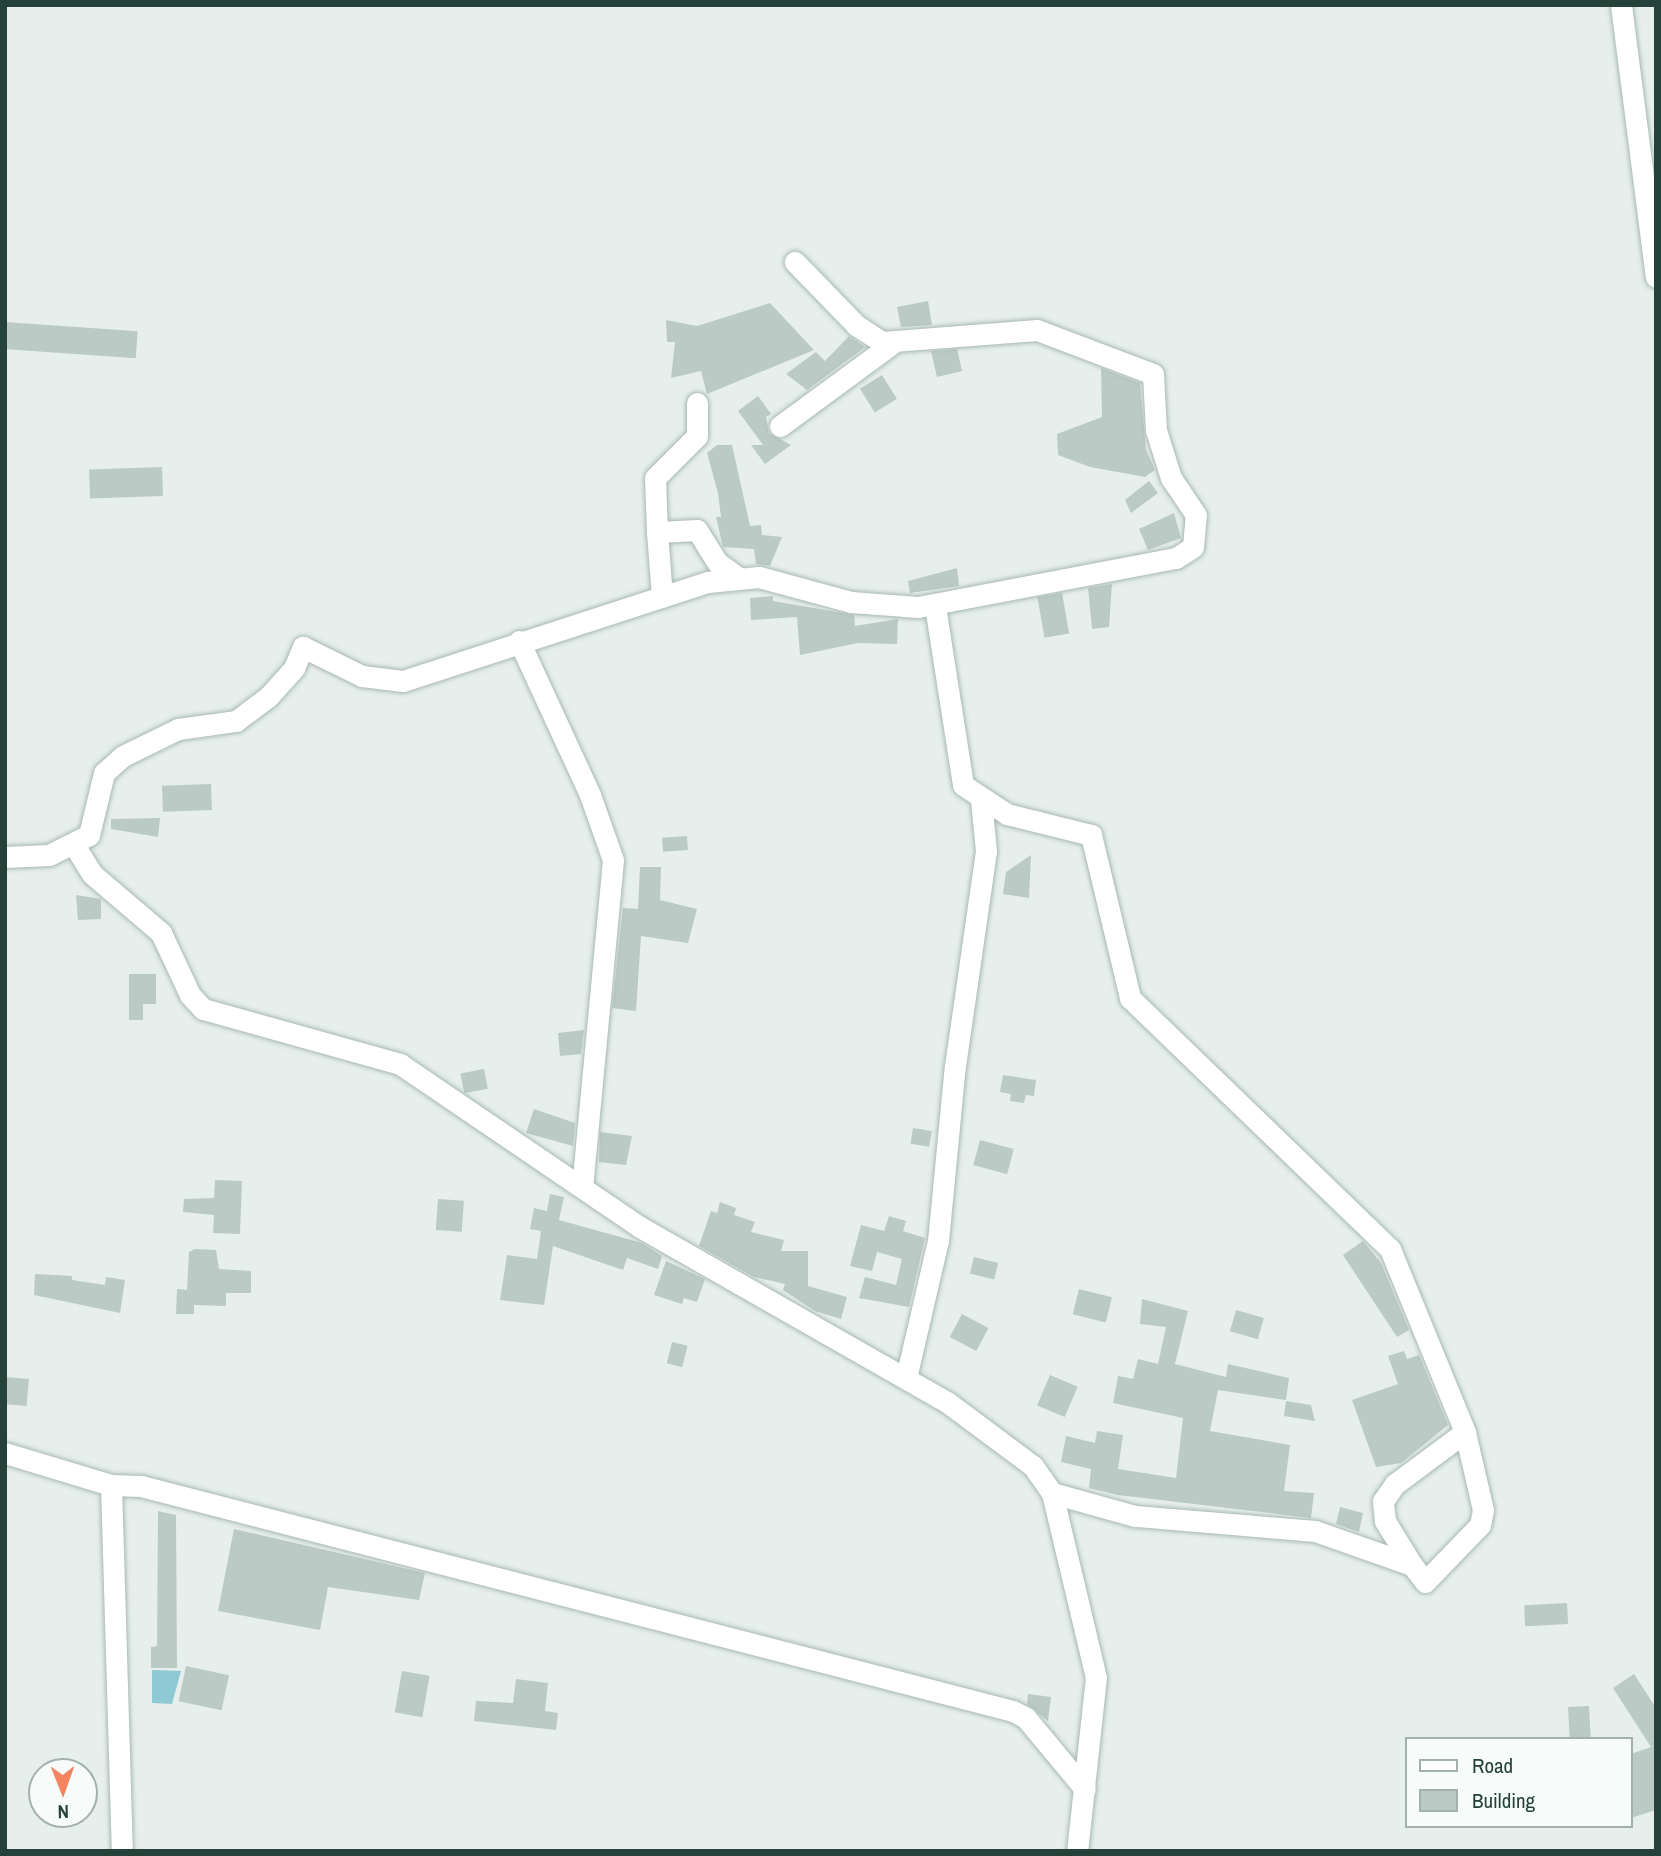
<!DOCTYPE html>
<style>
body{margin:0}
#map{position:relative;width:1661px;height:1856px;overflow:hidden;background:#e6efeb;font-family:"Archivo Narrow",sans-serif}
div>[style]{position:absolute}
.water>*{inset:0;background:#8ec9d4}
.building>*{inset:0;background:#bbcac4;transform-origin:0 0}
.roads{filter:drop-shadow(0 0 2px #a8b8b2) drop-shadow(0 0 2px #a8b8b2)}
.minor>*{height:21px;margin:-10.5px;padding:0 10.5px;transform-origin:10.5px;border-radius:10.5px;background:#fff}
span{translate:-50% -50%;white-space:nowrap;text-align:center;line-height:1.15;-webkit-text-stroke:5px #f7fbf9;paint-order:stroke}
.frame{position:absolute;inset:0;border:7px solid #24423a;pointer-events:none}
.legend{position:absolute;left:1405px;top:1737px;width:228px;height:91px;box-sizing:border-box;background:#f7fbf9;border:2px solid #a3b1ad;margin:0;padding:9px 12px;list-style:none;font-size:21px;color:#24423a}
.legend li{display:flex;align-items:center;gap:14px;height:35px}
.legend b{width:35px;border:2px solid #a3b1ad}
.north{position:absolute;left:28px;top:1758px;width:70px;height:70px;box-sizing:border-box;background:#f7fbf9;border:2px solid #a3b1ad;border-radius:50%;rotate:179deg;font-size:19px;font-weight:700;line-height:28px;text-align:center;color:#24423a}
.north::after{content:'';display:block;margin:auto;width:24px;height:32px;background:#f4845f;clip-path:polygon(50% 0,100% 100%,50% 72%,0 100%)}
</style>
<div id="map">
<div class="water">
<div style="clip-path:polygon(152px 1670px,181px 1671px,172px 1704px,152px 1703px)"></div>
</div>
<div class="building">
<div style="clip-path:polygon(928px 301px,932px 325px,901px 327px,897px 307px)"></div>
<div style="clip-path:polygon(770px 303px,814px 350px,707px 394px,701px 371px,671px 378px,675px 342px,667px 342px,666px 320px,697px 326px)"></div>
<div style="left:5px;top:322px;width:133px;height:27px;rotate:4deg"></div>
<div style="clip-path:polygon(849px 336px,865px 347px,807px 390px,786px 374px,816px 352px,825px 361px)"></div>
<div style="clip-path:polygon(957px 349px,962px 371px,937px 377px,931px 351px)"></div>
<div style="clip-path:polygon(1101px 368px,1140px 383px,1146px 450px,1155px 470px,1145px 477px,1090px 467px,1058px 455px,1057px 434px,1102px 417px)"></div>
<div style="left:882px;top:375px;width:28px;height:26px;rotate:58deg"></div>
<div style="clip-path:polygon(758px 396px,771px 414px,766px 417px,769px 433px,791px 445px,765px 464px,751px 445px,763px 445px,738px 411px)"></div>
<div style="clip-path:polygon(717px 445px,732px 445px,750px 526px,761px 525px,762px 535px,782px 537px,770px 566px,756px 564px,754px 549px,723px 547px,716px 517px,721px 517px,718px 493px,707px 453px)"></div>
<div style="left:162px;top:467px;width:29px;height:73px;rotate:88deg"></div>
<div style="clip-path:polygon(1149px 481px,1158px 493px,1131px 513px,1125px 500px)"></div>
<div style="clip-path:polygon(1174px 513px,1181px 538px,1148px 550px,1139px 529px)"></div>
<div style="clip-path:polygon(957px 568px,959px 586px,910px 593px,908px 581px)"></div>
<div style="clip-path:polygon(1112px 584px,1109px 627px,1092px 629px,1088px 588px)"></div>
<div style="left:1062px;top:593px;width:41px;height:25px;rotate:80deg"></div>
<div style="clip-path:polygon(773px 596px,773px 601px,854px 615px,855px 626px,898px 619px,897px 644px,858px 643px,800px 655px,797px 617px,751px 620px,750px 598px)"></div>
<div style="left:211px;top:784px;width:26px;height:49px;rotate:88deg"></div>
<div style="clip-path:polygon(160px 818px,158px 837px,111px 829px,111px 819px)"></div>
<div style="left:687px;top:836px;width:14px;height:25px;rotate:86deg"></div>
<div style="clip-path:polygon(1031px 855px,1029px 898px,1003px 894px,1006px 872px)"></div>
<div style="clip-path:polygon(640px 867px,661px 867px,660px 900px,697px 909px,688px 943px,641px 936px,636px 1011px,612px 1008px,623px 908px,638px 909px)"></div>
<div style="clip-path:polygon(76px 895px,101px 899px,101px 919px,78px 920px)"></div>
<div style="clip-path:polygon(129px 974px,156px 974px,156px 1004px,143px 1004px,143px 1020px,129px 1020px)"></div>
<div style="clip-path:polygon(584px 1030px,581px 1054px,560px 1056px,558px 1033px)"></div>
<div style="left:484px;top:1069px;width:20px;height:24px;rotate:79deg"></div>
<div style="clip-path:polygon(1003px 1075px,1036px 1080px,1034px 1096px,1026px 1095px,1024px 1103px,1010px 1101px,1011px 1094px,1000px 1092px)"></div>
<div style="clip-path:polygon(534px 1109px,575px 1123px,573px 1146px,526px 1133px)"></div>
<div style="left:913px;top:1128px;width:19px;height:16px;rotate:9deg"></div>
<div style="clip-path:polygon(600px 1132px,632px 1136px,626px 1165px,599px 1162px)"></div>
<div style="left:980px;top:1140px;width:35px;height:26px;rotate:15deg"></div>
<div style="clip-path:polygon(215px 1180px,242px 1181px,240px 1234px,213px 1233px,214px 1215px,183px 1212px,184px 1199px,214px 1198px)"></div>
<div style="clip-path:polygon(550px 1194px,564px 1197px,559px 1220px,642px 1243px,662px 1256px,658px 1269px,627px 1258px,623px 1270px,553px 1246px,544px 1305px,500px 1300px,507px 1255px,537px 1259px,541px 1231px,530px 1229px,534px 1208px,547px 1211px)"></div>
<div style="left:438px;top:1199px;width:26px;height:31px;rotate:4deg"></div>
<div style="clip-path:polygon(720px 1202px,736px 1208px,734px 1215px,755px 1222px,751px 1232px,784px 1240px,781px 1251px,808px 1251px,808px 1286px,847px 1297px,841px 1319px,815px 1311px,783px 1290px,785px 1284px,754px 1277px,699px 1246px,711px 1211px,717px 1213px)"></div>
<div style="clip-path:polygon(889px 1216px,906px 1221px,903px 1231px,925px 1238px,909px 1307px,859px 1298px,865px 1277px,896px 1285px,902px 1259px,877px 1252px,872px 1271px,850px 1266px,861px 1225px,884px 1231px)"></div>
<div style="clip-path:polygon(1363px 1241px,1381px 1263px,1409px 1330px,1397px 1337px,1343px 1255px)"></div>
<div style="clip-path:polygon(195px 1249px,216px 1250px,219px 1269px,251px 1271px,251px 1293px,226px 1293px,226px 1306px,194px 1305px,194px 1314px,176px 1314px,177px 1289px,187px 1290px,189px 1252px)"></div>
<div style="left:974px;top:1257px;width:25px;height:17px;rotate:14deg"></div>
<div style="clip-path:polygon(666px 1261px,705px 1279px,697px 1302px,684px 1298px,682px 1304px,654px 1295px)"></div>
<div style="clip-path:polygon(35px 1274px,72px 1276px,72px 1280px,105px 1285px,106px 1277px,125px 1280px,120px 1313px,34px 1295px)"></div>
<div style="left:1079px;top:1289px;width:34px;height:26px;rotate:14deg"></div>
<div style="clip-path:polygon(1142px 1299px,1188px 1311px,1175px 1364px,1226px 1377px,1228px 1364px,1289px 1378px,1286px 1400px,1218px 1390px,1210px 1431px,1290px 1445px,1284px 1491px,1314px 1493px,1311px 1518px,1118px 1495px,1089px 1488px,1091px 1469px,1061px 1462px,1066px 1436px,1095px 1443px,1097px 1431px,1123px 1435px,1118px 1469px,1176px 1478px,1183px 1418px,1113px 1403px,1118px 1376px,1133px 1379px,1138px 1359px,1158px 1364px,1166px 1327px,1140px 1324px)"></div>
<div style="left:1236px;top:1310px;width:29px;height:22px;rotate:16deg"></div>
<div style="left:962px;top:1314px;width:30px;height:26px;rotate:28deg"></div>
<div style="left:672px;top:1342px;width:16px;height:22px;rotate:14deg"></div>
<div style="clip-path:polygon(1404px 1351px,1407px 1359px,1419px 1355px,1448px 1425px,1401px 1463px,1376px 1467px,1352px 1400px,1398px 1384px,1388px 1356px)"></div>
<div style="left:1050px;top:1375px;width:30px;height:33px;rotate:23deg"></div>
<div style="left:5px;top:1377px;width:24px;height:27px;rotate:5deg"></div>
<div style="clip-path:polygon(1286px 1401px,1311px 1405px,1315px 1421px,1284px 1416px)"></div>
<div style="clip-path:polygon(1340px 1507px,1363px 1513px,1359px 1532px,1336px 1524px)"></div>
<div style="clip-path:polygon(158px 1511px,176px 1515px,177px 1668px,151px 1668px,151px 1647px,157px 1646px)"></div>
<div style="clip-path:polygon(234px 1529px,425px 1573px,419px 1600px,328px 1587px,320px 1630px,218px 1611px)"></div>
<div style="left:1567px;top:1603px;width:21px;height:43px;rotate:87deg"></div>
<div style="left:186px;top:1666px;width:44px;height:36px;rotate:12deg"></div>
<div style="left:402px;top:1671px;width:28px;height:42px;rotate:10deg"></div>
<div style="clip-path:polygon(1634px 1674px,1656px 1708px,1656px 1810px,1631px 1818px,1631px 1754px,1651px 1747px,1613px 1688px)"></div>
<div style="clip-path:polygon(516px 1679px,548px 1683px,545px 1711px,558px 1713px,556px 1730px,474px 1721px,476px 1701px,513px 1703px)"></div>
<div style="clip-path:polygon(1028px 1694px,1051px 1697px,1048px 1721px,1027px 1704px)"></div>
<div style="left:1589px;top:1706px;width:33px;height:21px;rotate:87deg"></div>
</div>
<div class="roads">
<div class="minor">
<div style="left:1621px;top:5px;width:274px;rotate:82.7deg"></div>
<div style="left:780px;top:426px;width:140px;rotate:-36.3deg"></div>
<div style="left:657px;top:532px;width:54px;rotate:-92.1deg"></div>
<div style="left:655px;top:478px;width:59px;rotate:-45deg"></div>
<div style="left:697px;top:436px;width:33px;rotate:-90deg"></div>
<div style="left:662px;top:597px;width:65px;rotate:-94.4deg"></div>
<div style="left:657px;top:532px;width:40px;rotate:-2.9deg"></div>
<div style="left:697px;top:530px;width:39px;rotate:58deg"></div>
<div style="left:718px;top:563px;width:24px;rotate:36deg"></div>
<div style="left:935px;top:606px;width:181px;rotate:81.1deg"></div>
<div style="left:963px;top:785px;width:53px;rotate:33.4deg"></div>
<div style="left:1007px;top:814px;width:87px;rotate:14deg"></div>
<div style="left:1091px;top:835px;width:168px;rotate:76.5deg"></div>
<div style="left:1130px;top:998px;width:361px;rotate:44deg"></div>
<div style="left:1390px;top:1249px;width:198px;rotate:67.7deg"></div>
<div style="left:1465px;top:1432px;width:80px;rotate:77deg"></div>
<div style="left:1483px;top:1510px;width:15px;rotate:101deg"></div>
<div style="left:1480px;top:1525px;width:79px;rotate:134deg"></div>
<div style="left:1425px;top:1582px;width:21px;rotate:-127deg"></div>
<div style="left:1412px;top:1565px;width:103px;rotate:-160.7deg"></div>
<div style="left:1315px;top:1531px;width:181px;rotate:-175.2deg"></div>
<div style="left:1135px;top:1516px;width:86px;rotate:-164.5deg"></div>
<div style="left:519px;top:641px;width:170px;rotate:65.2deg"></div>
<div style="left:590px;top:795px;width:69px;rotate:70.5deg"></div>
<div style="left:613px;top:860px;width:328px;rotate:95.4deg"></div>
<div style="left:74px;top:845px;width:34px;rotate:58deg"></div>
<div style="left:92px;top:874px;width:91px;rotate:40.5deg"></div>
<div style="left:161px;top:933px;width:68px;rotate:64.9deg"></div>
<div style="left:190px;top:995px;width:19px;rotate:47deg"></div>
<div style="left:203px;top:1009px;width:205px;rotate:15.6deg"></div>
<div style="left:400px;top:1064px;width:290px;rotate:34.2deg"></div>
<div style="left:640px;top:1227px;width:353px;rotate:29.7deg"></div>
<div style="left:947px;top:1402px;width:107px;rotate:36.7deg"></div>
<div style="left:1033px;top:1466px;width:33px;rotate:55deg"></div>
<div style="left:1052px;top:1493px;width:189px;rotate:76.6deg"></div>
<div style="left:1096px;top:1677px;width:175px;rotate:96.2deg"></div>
<div style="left:5px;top:857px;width:44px;rotate:-2.6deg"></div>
<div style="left:49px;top:855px;width:45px;rotate:-26.6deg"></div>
<div style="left:89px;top:835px;width:64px;rotate:-76.4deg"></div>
<div style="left:104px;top:773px;width:25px;rotate:-42deg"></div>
<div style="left:123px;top:756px;width:61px;rotate:-26.1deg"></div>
<div style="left:178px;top:729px;width:59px;rotate:-7.9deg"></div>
<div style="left:236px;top:721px;width:41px;rotate:-37.1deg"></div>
<div style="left:269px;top:696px;width:38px;rotate:-48deg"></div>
<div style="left:294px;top:668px;width:23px;rotate:-67deg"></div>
<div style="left:303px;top:647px;width:66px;rotate:26.2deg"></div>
<div style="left:362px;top:676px;width:41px;rotate:7deg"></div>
<div style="left:403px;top:681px;width:321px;rotate:-18deg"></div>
<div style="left:708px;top:582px;width:51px;rotate:-5.6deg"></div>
<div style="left:759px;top:577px;width:95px;rotate:15.2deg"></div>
<div style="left:851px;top:602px;width:67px;rotate:4.3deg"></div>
<div style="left:918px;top:607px;width:263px;rotate:-10.8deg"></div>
<div style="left:1176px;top:558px;width:20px;rotate:-33deg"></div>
<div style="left:1193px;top:547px;width:32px;rotate:-85deg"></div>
<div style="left:1196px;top:515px;width:45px;rotate:-124deg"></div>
<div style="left:1171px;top:478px;width:50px;rotate:-107.4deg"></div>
<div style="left:1156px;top:430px;width:56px;rotate:-93.1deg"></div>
<div style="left:1153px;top:374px;width:124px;rotate:-159.2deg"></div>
<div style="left:1037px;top:330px;width:155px;rotate:175.6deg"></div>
<div style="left:882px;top:342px;width:31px;rotate:-147deg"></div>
<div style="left:856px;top:325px;width:88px;rotate:-134.1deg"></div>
<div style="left:906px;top:1378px;width:141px;rotate:-76.9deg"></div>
<div style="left:938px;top:1241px;width:176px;rotate:-84.5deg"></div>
<div style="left:955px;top:1066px;width:217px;rotate:-81.8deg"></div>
<div style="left:986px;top:851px;width:51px;rotate:-95.6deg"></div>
<div style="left:5px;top:1453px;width:111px;rotate:16.8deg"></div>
<div style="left:111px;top:1485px;width:30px;rotate:2deg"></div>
<div style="left:141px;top:1486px;width:901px;rotate:14.47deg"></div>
<div style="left:1013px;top:1711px;width:15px;rotate:28deg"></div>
<div style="left:1026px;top:1718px;width:92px;rotate:50.3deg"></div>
<div style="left:111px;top:1485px;width:366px;rotate:88.3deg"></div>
<div style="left:1412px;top:1565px;width:52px;rotate:-121.5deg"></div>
<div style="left:1385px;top:1521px;width:20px;rotate:-96deg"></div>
<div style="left:1383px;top:1501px;width:21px;rotate:-55deg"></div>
<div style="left:1395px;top:1484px;width:87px;rotate:-36.6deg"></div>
</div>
</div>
<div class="frame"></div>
<ul class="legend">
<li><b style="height:9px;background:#fff"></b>Road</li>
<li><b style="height:19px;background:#bbcac4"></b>Building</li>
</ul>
<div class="north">N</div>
</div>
